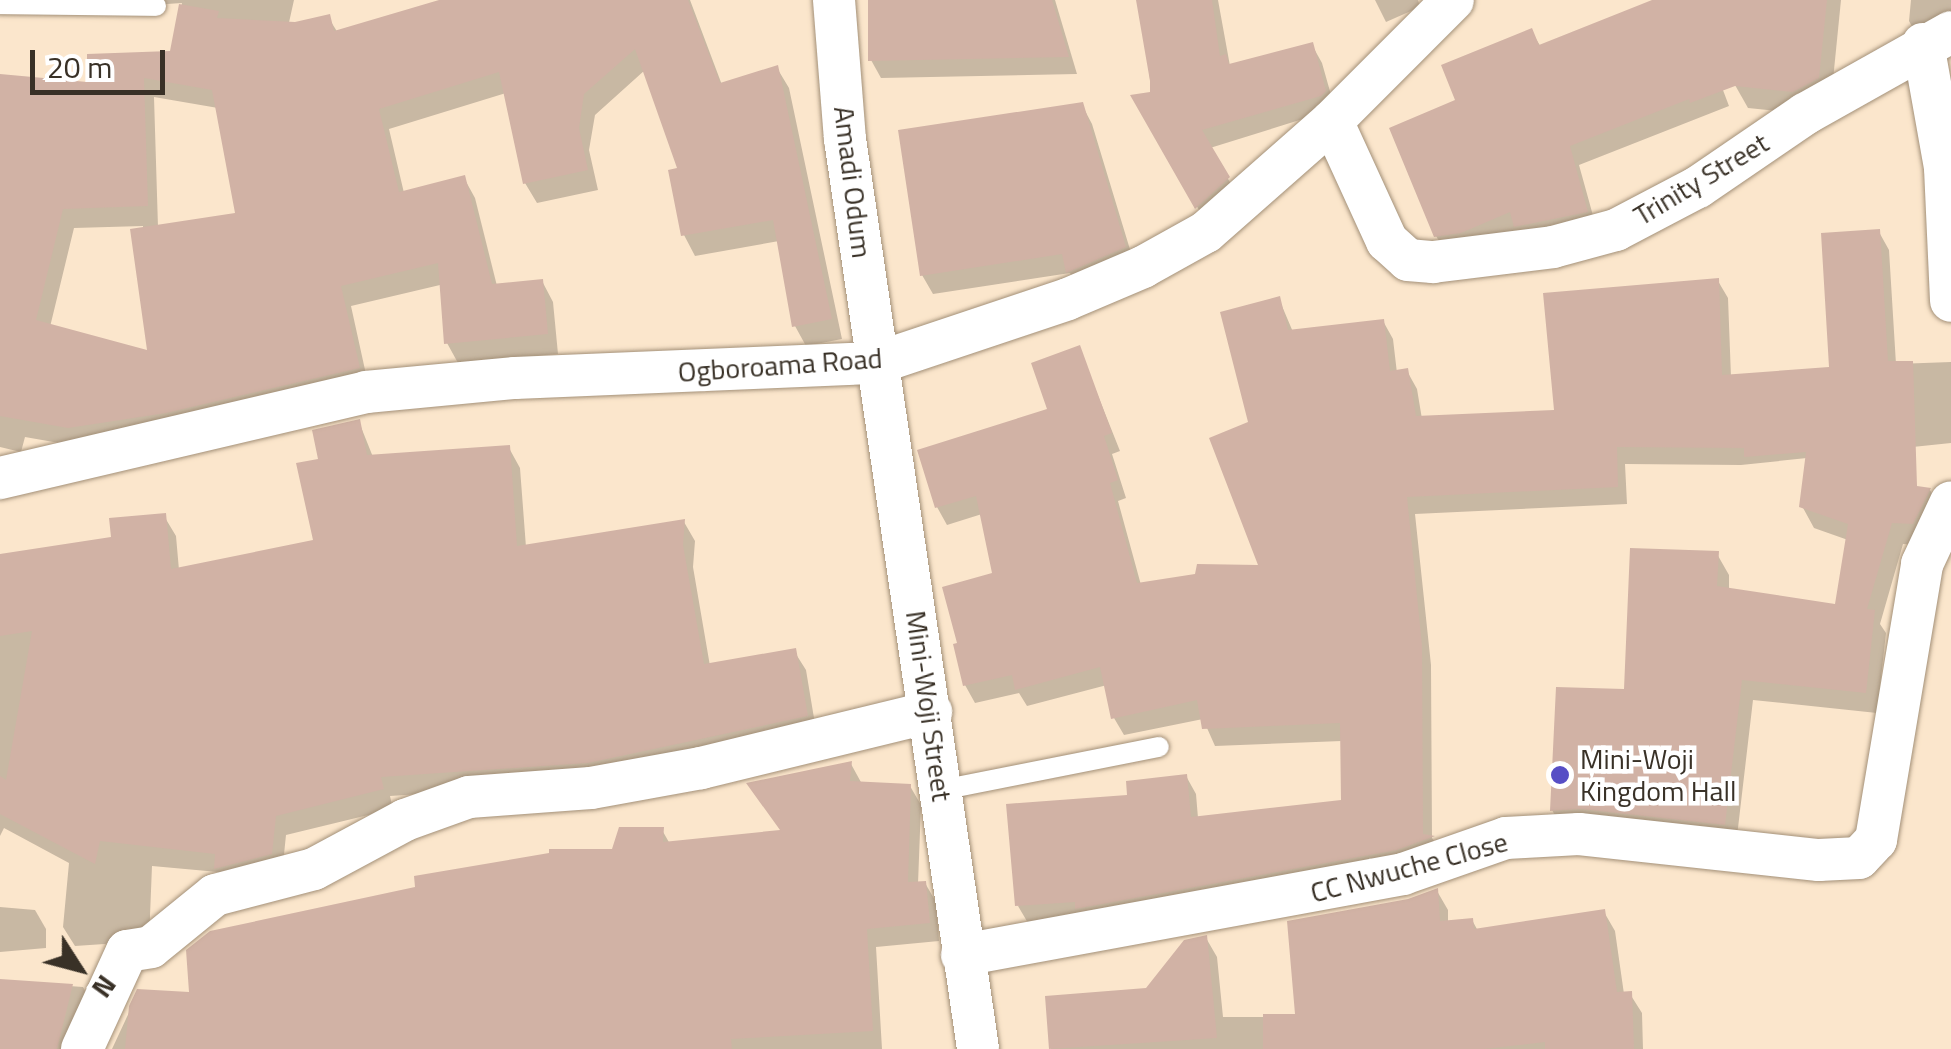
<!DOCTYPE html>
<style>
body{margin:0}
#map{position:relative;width:1951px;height:1049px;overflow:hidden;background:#fbe6cc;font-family:"Titillium Web",sans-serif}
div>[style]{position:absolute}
.shadow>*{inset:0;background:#0003}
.building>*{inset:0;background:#d1b2a5}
.roads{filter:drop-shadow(0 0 2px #a39078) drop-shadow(0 0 2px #a39078)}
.lane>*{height:20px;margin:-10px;padding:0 10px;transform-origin:10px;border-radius:10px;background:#fff}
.street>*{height:42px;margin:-21px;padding:0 21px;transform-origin:21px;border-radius:21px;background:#fff}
.dots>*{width:28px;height:28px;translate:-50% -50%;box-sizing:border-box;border:5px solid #fff;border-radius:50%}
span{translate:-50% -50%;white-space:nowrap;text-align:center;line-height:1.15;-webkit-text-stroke:9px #fff;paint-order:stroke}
.street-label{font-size:28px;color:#393127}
.poi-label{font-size:28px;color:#393127}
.left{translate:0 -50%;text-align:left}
.north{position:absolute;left:30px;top:919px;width:100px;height:100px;-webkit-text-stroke:8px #fff;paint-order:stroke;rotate:126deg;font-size:28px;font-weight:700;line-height:40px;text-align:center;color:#393127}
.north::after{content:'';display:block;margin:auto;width:35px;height:45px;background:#393127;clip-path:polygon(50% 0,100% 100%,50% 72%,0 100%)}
.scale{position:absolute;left:30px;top:50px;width:135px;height:45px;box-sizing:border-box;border:5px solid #393127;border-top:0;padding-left:12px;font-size:30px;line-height:35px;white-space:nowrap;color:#393127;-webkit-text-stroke:8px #fff;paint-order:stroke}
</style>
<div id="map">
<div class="shadow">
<div style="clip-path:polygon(evenodd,0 0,294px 0,288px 27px,328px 17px,338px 33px,466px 0,690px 0,722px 85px,777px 68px,789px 88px,842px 339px,806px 346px,795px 326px,779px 241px,695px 256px,684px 235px,680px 169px,645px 70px,595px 115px,589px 150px,598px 190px,537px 203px,525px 183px,506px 93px,389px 129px,404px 193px,464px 178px,475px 198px,497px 286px,542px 281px,553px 302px,558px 354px,458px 363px,447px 343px,440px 285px,351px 306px,369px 388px,82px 447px,25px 437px,21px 452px,0 447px,0 76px,90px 85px,172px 54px,182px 3px,106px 8px,0 0,154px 97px,218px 108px,238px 216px,158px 227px,154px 97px,0 0,143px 226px,150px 353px,50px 327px,74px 228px,143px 226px)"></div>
<div style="clip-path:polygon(869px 0,1055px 0,1077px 74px,881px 78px,871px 60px)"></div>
<div style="clip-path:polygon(1140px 0,1218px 0,1230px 66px,1312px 45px,1322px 63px,1335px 109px,1210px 148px,1238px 196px,1207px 224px,1134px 97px,1152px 95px)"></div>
<div style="clip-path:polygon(1375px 0,1418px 0,1420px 7px,1386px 22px)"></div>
<div style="clip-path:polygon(1659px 0,1689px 0,1729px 106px,1579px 165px,1597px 230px,1448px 255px,1436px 236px,1458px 101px,1531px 31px,1541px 47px)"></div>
<div style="clip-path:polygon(1741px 0,1841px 0,1831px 100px,1807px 114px,1748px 108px,1735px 85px)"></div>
<div style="clip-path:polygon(1911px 0,1951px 0,1951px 33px,1921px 43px,1909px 21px)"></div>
<div style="clip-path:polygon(1082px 105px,1092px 124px,1135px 266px,1079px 290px,1070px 273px,933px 294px,922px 275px)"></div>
<div style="clip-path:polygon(1879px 232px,1889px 250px,1896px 364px,1951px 362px,1951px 443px,1741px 465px,1625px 464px,1627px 504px,1415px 514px,1431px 665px,1432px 838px,1443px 854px,1028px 923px,1018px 906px,1130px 797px,1186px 776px,1196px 794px,1198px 818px,1343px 802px,1342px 741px,1215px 746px,1203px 719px,1124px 735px,1114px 718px,1107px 685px,1027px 706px,1019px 693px,975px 703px,965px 685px,995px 574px,982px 514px,947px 525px,937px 507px,1051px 411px,1079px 348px,1120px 451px,1112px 454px,1126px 498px,1118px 501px,1141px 585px,1262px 568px,1251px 424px,1279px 299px,1293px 332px,1383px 321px,1393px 339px,1397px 373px,1407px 371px,1417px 389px,1422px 419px,1557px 412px,1718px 281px,1728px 298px,1731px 377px,1832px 370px)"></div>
<div style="clip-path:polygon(359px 422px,373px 457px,509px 448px,520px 468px,526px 547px,684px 522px,695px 541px,693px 567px,710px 666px,794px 651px,806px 670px,817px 736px,600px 782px,390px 796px,393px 809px,286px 835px,282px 874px,227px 888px,218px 872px,152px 866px,149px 941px,75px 946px,63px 927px,69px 863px,4px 828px,0 836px,0 557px,114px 539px,164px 516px,176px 536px,179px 570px,316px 542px,321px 460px)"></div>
<div style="clip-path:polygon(1930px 490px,1942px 511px,1925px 545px,1903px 544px,1880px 624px,1886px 633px,1877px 713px,1753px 700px,1736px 845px,1564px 831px,1552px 810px,1717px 554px,1729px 575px,1729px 590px,1838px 607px,1848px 540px,1814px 528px,1802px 506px)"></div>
<div style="clip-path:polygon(851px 764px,862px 784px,910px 786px,921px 805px,918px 884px,925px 883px,936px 902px,939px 941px,876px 947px,882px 1049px,112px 1049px,139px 991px,191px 995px,613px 852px,662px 830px,670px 844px,782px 832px)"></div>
<div style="clip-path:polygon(1437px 891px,1448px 910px,1448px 923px,1472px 920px,1478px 931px,1604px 912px,1615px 931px,1624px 994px,1630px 994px,1642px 1013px,1643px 1049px,1051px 1049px,1048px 998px,1148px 990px,1206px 938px,1217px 957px,1223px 1017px,1297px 1017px,1408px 901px)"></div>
<div style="clip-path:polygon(0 907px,35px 910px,46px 929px,46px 948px,0 952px)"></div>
<div style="clip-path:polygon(0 981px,83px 987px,93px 1005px,75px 1049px,0 1049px)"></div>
</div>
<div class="building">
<div style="clip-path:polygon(evenodd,439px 0,688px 0,720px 83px,778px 65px,832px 319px,792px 327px,773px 220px,681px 236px,668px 170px,677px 168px,635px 49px,584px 94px,579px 128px,588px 170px,523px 184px,499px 72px,379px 109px,399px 192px,465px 175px,492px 284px,543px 279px,548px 334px,444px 344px,438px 263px,341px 286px,360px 368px,166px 413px,68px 428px,0 416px,0 74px,87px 82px,87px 54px,170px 51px,179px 4px,219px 11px,217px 18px,295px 22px,330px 14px,334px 31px,439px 0,144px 78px,212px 90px,235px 213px,130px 229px,147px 350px,36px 320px,63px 209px,148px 206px,144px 78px)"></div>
<div style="clip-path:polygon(868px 0,1052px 0,1069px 57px,868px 61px)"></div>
<div style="clip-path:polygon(1136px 0,1212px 0,1220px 56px,1226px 54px,1229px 64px,1313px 42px,1326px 91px,1321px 96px,1202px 130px,1230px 177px,1195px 209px,1130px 95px,1150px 92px,1150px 81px)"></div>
<div style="clip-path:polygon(1652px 0,1827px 0,1819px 78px,1793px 92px,1735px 86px,1690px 103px,1689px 99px,1570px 146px,1588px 212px,1514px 227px,1510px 212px,1461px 233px,1434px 237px,1389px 128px,1455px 100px,1441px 65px,1532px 28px,1539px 45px)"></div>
<div style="clip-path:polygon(1083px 102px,1126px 247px,1066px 273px,1062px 254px,920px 276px,898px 130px)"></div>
<div style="clip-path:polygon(1880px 229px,1888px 361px,1913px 361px,1917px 486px,1931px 488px,1913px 524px,1892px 523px,1867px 609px,1875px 610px,1866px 693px,1742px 680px,1725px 825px,1581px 809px,1550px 811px,1556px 687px,1624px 689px,1630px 548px,1719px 551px,1717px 586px,1835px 604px,1848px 524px,1799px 507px,1806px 452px,1744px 457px,1744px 448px,1617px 447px,1618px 487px,1407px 497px,1422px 646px,1423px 834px,1435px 836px,1397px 850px,1075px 909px,1075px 902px,1015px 906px,1006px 804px,1127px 795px,1126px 781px,1187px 774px,1191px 817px,1341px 800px,1340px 723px,1202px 729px,1197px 700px,1111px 719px,1100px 667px,1015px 690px,1012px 675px,963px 686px,953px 644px,957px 643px,942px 587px,992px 573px,976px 496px,935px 508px,917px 450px,1047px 409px,1031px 363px,1080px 345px,1112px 433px,1104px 436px,1118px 480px,1110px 483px,1137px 583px,1195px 574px,1197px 564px,1258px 565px,1209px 438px,1248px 422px,1220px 312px,1280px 296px,1288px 330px,1384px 319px,1390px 371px,1408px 368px,1416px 416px,1554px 410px,1543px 293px,1719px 278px,1722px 375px,1829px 367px,1821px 233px)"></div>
<div style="clip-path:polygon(360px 419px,367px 455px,510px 445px,517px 546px,685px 519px,683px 545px,704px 664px,796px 648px,808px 716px,588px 763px,381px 777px,384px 789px,276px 816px,272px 854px,214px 869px,215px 854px,100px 841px,95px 864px,0 814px,0 776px,6px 780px,32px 631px,0 636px,0 554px,111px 537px,109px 518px,166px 513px,171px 569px,313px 540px,296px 463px,318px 459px,312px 430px)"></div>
<div style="clip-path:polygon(852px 761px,850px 781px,911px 784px,908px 882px,926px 881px,930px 923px,867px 929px,873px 1031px,731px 1039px,732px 1049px,125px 1049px,129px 1006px,137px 989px,189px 992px,186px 950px,210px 931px,415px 887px,414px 876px,549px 853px,549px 849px,612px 849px,619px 827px,664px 827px,663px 842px,780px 830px,746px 783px)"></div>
<div style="clip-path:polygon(1438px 888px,1440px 921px,1473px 918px,1474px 929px,1605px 909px,1617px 992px,1632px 991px,1634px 1049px,1545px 1049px,1545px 1042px,1484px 1049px,1263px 1049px,1263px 1014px,1295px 1014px,1287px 921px,1408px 899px)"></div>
<div style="clip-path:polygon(1207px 935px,1217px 1038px,1049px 1049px,1045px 996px,1146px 988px,1184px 940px)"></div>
<div style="clip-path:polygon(0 979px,73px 984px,57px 1049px,0 1049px)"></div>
</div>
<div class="roads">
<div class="lane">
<div style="left:0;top:4px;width:156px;rotate:0.7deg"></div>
<div style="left:941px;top:790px;width:222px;rotate:-11.2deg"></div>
</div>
<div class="street">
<div style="left:834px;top:0;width:139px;rotate:85.5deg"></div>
<div style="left:845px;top:139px;width:920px;rotate:81.68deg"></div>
<div style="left:1923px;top:44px;width:126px;rotate:79.9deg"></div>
<div style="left:1945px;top:168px;width:133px;rotate:87.4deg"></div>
<div style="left:1332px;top:121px;width:132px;rotate:65.4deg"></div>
<div style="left:1387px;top:241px;width:28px;rotate:42deg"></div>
<div style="left:1408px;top:260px;width:25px;rotate:5deg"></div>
<div style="left:1433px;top:262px;width:121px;rotate:-7.1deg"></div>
<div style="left:1553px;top:247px;width:65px;rotate:-15.1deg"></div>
<div style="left:1616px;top:230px;width:93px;rotate:-27.7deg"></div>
<div style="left:1698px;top:187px;width:130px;rotate:-34.3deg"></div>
<div style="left:1805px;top:114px;width:167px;rotate:-29.3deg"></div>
<div style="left:0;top:478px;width:376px;rotate:-13.2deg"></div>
<div style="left:366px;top:392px;width:150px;rotate:-5.4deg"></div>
<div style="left:515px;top:378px;width:362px;rotate:-2.4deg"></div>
<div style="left:877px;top:363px;width:201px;rotate:-18.5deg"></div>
<div style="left:1068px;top:299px;width:82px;rotate:-23.1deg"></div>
<div style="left:1143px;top:267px;width:72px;rotate:-29.1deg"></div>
<div style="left:1206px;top:232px;width:168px;rotate:-41.4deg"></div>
<div style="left:1332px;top:121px;width:171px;rotate:-45deg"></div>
<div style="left:962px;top:955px;width:448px;rotate:-10.4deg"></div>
<div style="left:1403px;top:874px;width:109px;rotate:-19.3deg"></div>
<div style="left:1506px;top:838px;width:73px;rotate:-3.1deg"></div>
<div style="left:1579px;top:834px;width:241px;rotate:6.2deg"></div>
<div style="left:1819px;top:860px;width:40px;rotate:-2.9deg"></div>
<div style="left:1859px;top:858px;width:25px;rotate:-47deg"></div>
<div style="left:1876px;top:840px;width:280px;rotate:-80.5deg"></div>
<div style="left:1922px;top:564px;width:68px;rotate:-64.9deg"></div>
<div style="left:82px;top:1049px;width:108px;rotate:-65.3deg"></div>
<div style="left:127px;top:951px;width:24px;rotate:-9deg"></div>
<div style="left:151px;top:947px;width:82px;rotate:-39.1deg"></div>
<div style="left:215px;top:895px;width:102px;rotate:-14.7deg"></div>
<div style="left:314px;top:869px;width:103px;rotate:-28.3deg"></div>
<div style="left:405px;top:820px;width:68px;rotate:-19.8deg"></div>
<div style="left:469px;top:797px;width:122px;rotate:-4.2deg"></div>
<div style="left:591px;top:788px;width:112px;rotate:-10.3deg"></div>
<div style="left:701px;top:768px;width:237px;rotate:-13.7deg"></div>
</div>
</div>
<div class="dots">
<div style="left:1560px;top:775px;background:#574ec5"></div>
</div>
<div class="street-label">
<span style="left:1701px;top:179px;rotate:-31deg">Trinity Street</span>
<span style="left:853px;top:182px;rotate:83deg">Amadi Odum</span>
<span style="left:780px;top:365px;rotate:-4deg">Ogboroama Road</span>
<span style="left:929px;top:706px;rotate:82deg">Mini-Woji Street</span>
<span style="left:1409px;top:867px;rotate:-15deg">CC Nwuche Close</span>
</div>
<div class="poi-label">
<span class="left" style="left:1580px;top:775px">Mini-Woji<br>Kingdom Hall</span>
</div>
<div class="north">N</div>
<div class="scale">20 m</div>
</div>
